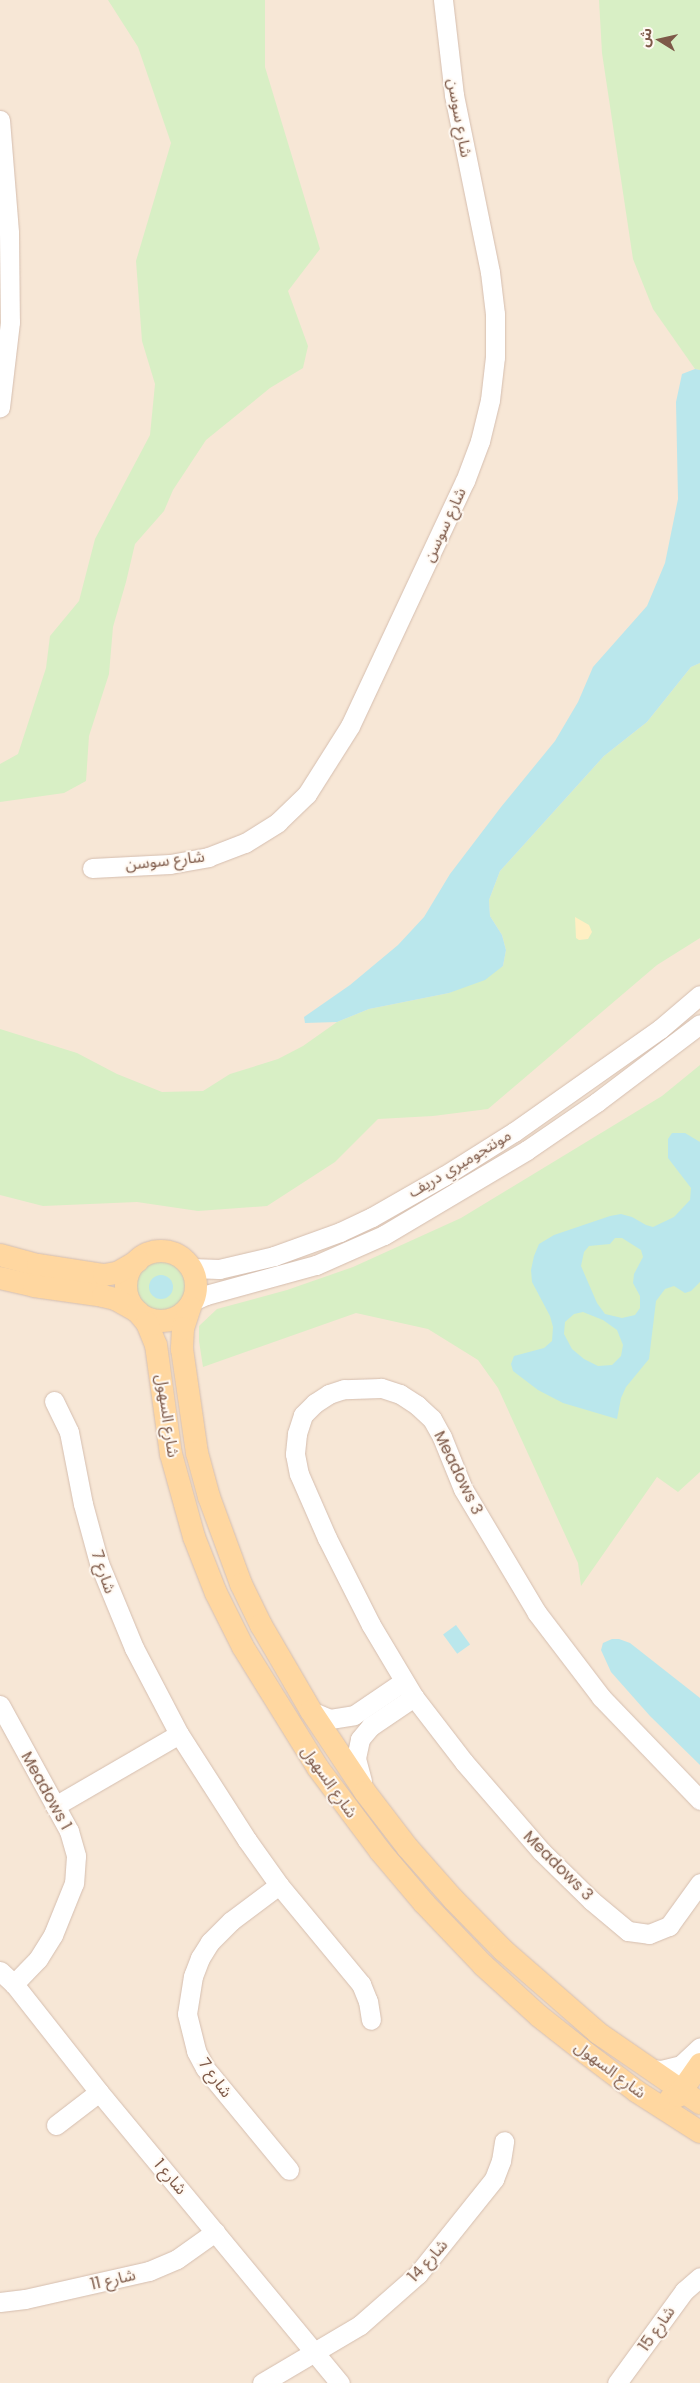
<!DOCTYPE html>
<meta charset="utf-8">
<style>
body{margin:0}
#map{position:relative;width:700px;height:2383px;overflow:hidden;background:#fff5e9;font-family:Poppins,"Noto Sans Arabic",sans-serif}
div>[style]{position:absolute}
.residential>*{inset:0;background:#f7e7d6;transform-origin:0 0}
.green>*{inset:0;background:#d8efc5}
.round{border-radius:50%}
.sand>*{inset:0;background:#ffefc3}
.water>*{inset:0;background:#bae7ec;transform-origin:0 0}
.roads{filter:drop-shadow(0 0 1px #d5beaf) drop-shadow(0 0 1px #d5beaf)}
.minor>*{height:19px;margin:-9.5px;padding:0 9.5px;transform-origin:9.5px;border-radius:9.5px;background:#fff}
.major>*{height:22px;margin:-11px;padding:0 11px;transform-origin:11px;border-radius:11px;background:#ffd7a0}
.major>.ring{margin:-11px;padding:0;box-sizing:content-box;background:none;border:22px solid #ffd7a0;border-radius:50%}
span{translate:-50% -50%;white-space:nowrap;text-align:center;line-height:1.15;-webkit-text-stroke:4px #fff9f2;paint-order:stroke}
.street-label{font-size:16px;color:#7d5948}
.north{position:absolute;left:635px;top:15px;width:50px;height:50px;-webkit-text-stroke:4px #fff9f2;paint-order:stroke;rotate:280deg;font-size:14px;font-weight:700;line-height:20px;text-align:center;color:#7d5948}
.north::after{content:'';display:block;margin:auto;width:18px;height:22px;background:#7d5948;clip-path:polygon(50% 0,100% 100%,50% 72%,0 100%)}
</style>
<div id="map">
<div class="residential">
<div style="left:0;top:0;width:700px;height:2383px"></div>
</div>
<div class="green">
<div style="clip-path:polygon(108px 0,265px 0,265px 67px,320px 249px,288px 291px,308px 346px,303px 368px,270px 388px,206px 440px,173px 490px,164px 511px,135px 544px,126px 582px,113px 627px,109px 674px,89px 736px,86px 781px,64px 793px,0 802px,0 764px,18px 754px,46px 668px,50px 636px,79px 601px,95px 539px,150px 435px,155px 384px,142px 341px,136px 261px,171px 143px,138px 47px)"></div>
<div style="clip-path:polygon(599px 0,700px 0,700px 370px,695px 369px,653px 309px,633px 259px,602px 53px)"></div>
<div style="clip-path:polygon(700px 663px,700px 938px,657px 965px,488px 1109px,433px 1116px,378px 1119px,335px 1162px,267px 1206px,198px 1211px,137px 1202px,43px 1206px,0 1195px,0 1029px,77px 1053px,117px 1074px,162px 1092px,203px 1091px,230px 1074px,278px 1059px,303px 1046px,337px 1022px,369px 1009px,449px 993px,503px 966px,506px 950px,502px 935px,490px 916px,489px 900px,500px 871px,604px 756px,647px 722px,691px 667px)"></div>
<div style="clip-path:polygon(700px 1065px,700px 1472px,678px 1492px,657px 1477px,581px 1586px,578px 1563px,498px 1388px,478px 1360px,428px 1329px,356px 1313px,203px 1367px,199px 1341px,199px 1326px,217px 1309px,287px 1290px,353px 1267px,461px 1218px,662px 1096px)"></div>
<div class="round" style="left:135px;top:1259px;width:54px;height:54px"></div>
</div>
<div class="sand">
<div style="clip-path:polygon(575px 917px,589px 925px,592px 932px,588px 939px,579px 940px,576px 938px)"></div>
</div>
<div class="water">
<div style="clip-path:polygon(695px 369px,700px 370px,700px 663px,691px 667px,647px 722px,604px 756px,500px 871px,489px 900px,490px 916px,502px 935px,506px 950px,503px 966px,485px 980px,449px 993px,369px 1009px,337px 1022px,305px 1023px,304px 1017px,350px 985px,398px 945px,424px 917px,450px 874px,501px 807px,555px 741px,578px 702px,593px 667px,647px 606px,665px 563px,678px 499px,676px 402px,682px 374px)"></div>
<div style="clip-path:polygon(evenodd,672px 1133px,685px 1133px,700px 1142px,700px 1282px,691px 1291px,685px 1293px,674px 1286px,665px 1289px,656px 1301px,649px 1359px,626px 1387px,621px 1398px,617px 1419px,563px 1403px,538px 1390px,513px 1371px,511px 1364px,514px 1356px,544px 1348px,552px 1341px,553px 1327px,550px 1316px,532px 1282px,531px 1270px,534px 1256px,539px 1244px,554px 1235px,610px 1216px,621px 1214px,632px 1217px,646px 1225px,653px 1227px,674px 1217px,690px 1200px,691px 1188px,668px 1158px,668px 1139px,672px 1133px,615px 1238px,622px 1238px,641px 1250px,643px 1257px,634px 1274px,633px 1283px,640px 1296px,640px 1308px,635px 1315px,622px 1318px,605px 1314px,597px 1303px,581px 1266px,584px 1252px,589px 1246px,610px 1244px,615px 1238px,672px 1133px,583px 1312px,603px 1320px,617px 1330px,623px 1345px,621px 1356px,612px 1365px,598px 1366px,584px 1359px,572px 1349px,564px 1334px,565px 1322px,574px 1314px,583px 1312px)"></div>
<div class="round" style="left:149px;top:1275px;width:24px;height:24px"></div>
<div style="left:456px;top:1625px;width:24px;height:16px;rotate:54deg"></div>
<div style="clip-path:polygon(612px 1639px,619px 1639px,630px 1643px,700px 1698px,700px 1765px,650px 1716px,611px 1672px,601px 1650px,603px 1643px)"></div>
</div>
<div class="roads">
<div class="minor">
<div style="left:0;top:120px;width:113px;rotate:85.4deg"></div>
<div style="left:9px;top:233px;width:89px;rotate:89.4deg"></div>
<div style="left:10px;top:322px;width:86px;rotate:96.7deg"></div>
<div style="left:92px;top:868px;width:78px;rotate:-2.9deg"></div>
<div style="left:170px;top:864px;width:39px;rotate:-10deg"></div>
<div style="left:208px;top:857px;width:40px;rotate:-21deg"></div>
<div style="left:245px;top:843px;width:39px;rotate:-32deg"></div>
<div style="left:278px;top:822px;width:40px;rotate:-44deg"></div>
<div style="left:307px;top:794px;width:80px;rotate:-57.7deg"></div>
<div style="left:350px;top:726px;width:271px;rotate:-64.9deg"></div>
<div style="left:465px;top:481px;width:43px;rotate:-69.4deg"></div>
<div style="left:480px;top:441px;width:42px;rotate:-76.3deg"></div>
<div style="left:490px;top:400px;width:43px;rotate:-83.4deg"></div>
<div style="left:495px;top:357px;width:43px;rotate:-90deg"></div>
<div style="left:495px;top:314px;width:42px;rotate:-96.8deg"></div>
<div style="left:490px;top:272px;width:181px;rotate:-101.5deg"></div>
<div style="left:454px;top:95px;width:96px;rotate:-96.6deg"></div>
<div style="left:191px;top:1268px;width:28px;rotate:2deg"></div>
<div style="left:219px;top:1269px;width:57px;rotate:-13.3deg"></div>
<div style="left:274px;top:1256px;width:70px;rotate:-20deg"></div>
<div style="left:340px;top:1232px;width:35px;rotate:-25deg"></div>
<div style="left:372px;top:1217px;width:83px;rotate:-29.7deg"></div>
<div style="left:444px;top:1176px;width:83px;rotate:-32.2deg"></div>
<div style="left:514px;top:1132px;width:179px;rotate:-35.2deg"></div>
<div style="left:660px;top:1029px;width:52px;rotate:-40.4deg"></div>
<div style="left:193px;top:1301px;width:14px;rotate:-25deg"></div>
<div style="left:206px;top:1295px;width:114px;rotate:-15.3deg"></div>
<div style="left:316px;top:1265px;width:74px;rotate:-23.8deg"></div>
<div style="left:384px;top:1235px;width:166px;rotate:-30.7deg"></div>
<div style="left:527px;top:1150px;width:85px;rotate:-34.4deg"></div>
<div style="left:597px;top:1102px;width:129px;rotate:-37.1deg"></div>
<div style="left:54px;top:1401px;width:34px;rotate:64deg"></div>
<div style="left:69px;top:1432px;width:73px;rotate:79deg"></div>
<div style="left:83px;top:1504px;width:61px;rotate:74.8deg"></div>
<div style="left:99px;top:1563px;width:92px;rotate:67.6deg"></div>
<div style="left:134px;top:1648px;width:97px;rotate:62.4deg"></div>
<div style="left:179px;top:1734px;width:126px;rotate:57.3deg"></div>
<div style="left:247px;top:1840px;width:55px;rotate:54.6deg"></div>
<div style="left:279px;top:1885px;width:129px;rotate:50.4deg"></div>
<div style="left:361px;top:1984px;width:18px;rotate:68deg"></div>
<div style="left:368px;top:2001px;width:19px;rotate:81deg"></div>
<div style="left:0;top:1705px;width:144px;rotate:61.3deg"></div>
<div style="left:69px;top:1831px;width:26px;rotate:74deg"></div>
<div style="left:76px;top:1856px;width:27px;rotate:94deg"></div>
<div style="left:74px;top:1883px;width:56px;rotate:112deg"></div>
<div style="left:53px;top:1935px;width:28px;rotate:122deg"></div>
<div style="left:38px;top:1959px;width:35px;rotate:134deg"></div>
<div style="left:311px;top:1711px;width:21px;rotate:23deg"></div>
<div style="left:330px;top:1719px;width:24px;rotate:-9deg"></div>
<div style="left:354px;top:1715px;width:60px;rotate:-34.2deg"></div>
<div style="left:362px;top:1781px;width:24px;rotate:-105deg"></div>
<div style="left:356px;top:1758px;width:19px;rotate:-78deg"></div>
<div style="left:360px;top:1739px;width:17px;rotate:-50deg"></div>
<div style="left:371px;top:1726px;width:52px;rotate:-34deg"></div>
<div style="left:700px;top:1800px;width:143px;rotate:-133.9deg"></div>
<div style="left:601px;top:1697px;width:106px;rotate:-127.3deg"></div>
<div style="left:537px;top:1613px;width:144px;rotate:-120.8deg"></div>
<div style="left:463px;top:1489px;width:56px;rotate:-112deg"></div>
<div style="left:442px;top:1437px;width:21px;rotate:-119deg"></div>
<div style="left:432px;top:1419px;width:21px;rotate:-137deg"></div>
<div style="left:417px;top:1405px;width:20px;rotate:-147deg"></div>
<div style="left:400px;top:1394px;width:20px;rotate:-162deg"></div>
<div style="left:381px;top:1388px;width:37px;rotate:178deg"></div>
<div style="left:344px;top:1389px;width:16px;rotate:162deg"></div>
<div style="left:329px;top:1394px;width:17px;rotate:147deg"></div>
<div style="left:315px;top:1403px;width:17px;rotate:135deg"></div>
<div style="left:303px;top:1415px;width:20px;rotate:108deg"></div>
<div style="left:297px;top:1434px;width:20px;rotate:96deg"></div>
<div style="left:295px;top:1454px;width:20px;rotate:79deg"></div>
<div style="left:299px;top:1474px;width:70px;rotate:66.4deg"></div>
<div style="left:327px;top:1538px;width:97px;rotate:63.2deg"></div>
<div style="left:371px;top:1625px;width:84px;rotate:59.2deg"></div>
<div style="left:414px;top:1697px;width:82px;rotate:52.4deg"></div>
<div style="left:464px;top:1762px;width:118px;rotate:49.1deg"></div>
<div style="left:541px;top:1851px;width:71px;rotate:44.4deg"></div>
<div style="left:592px;top:1901px;width:47px;rotate:39.8deg"></div>
<div style="left:628px;top:1931px;width:21px;rotate:8deg"></div>
<div style="left:649px;top:1934px;width:22px;rotate:-22deg"></div>
<div style="left:669px;top:1926px;width:53px;rotate:-54.2deg"></div>
<div style="left:55px;top:1806px;width:143px;rotate:-30.1deg"></div>
<div style="left:279px;top:1885px;width:60px;rotate:143.1deg"></div>
<div style="left:231px;top:1921px;width:30px;rotate:135deg"></div>
<div style="left:210px;top:1942px;width:19px;rotate:122deg"></div>
<div style="left:200px;top:1958px;width:19px;rotate:111deg"></div>
<div style="left:193px;top:1976px;width:38px;rotate:99deg"></div>
<div style="left:187px;top:2014px;width:38px;rotate:76deg"></div>
<div style="left:196px;top:2051px;width:19px;rotate:62deg"></div>
<div style="left:205px;top:2068px;width:132px;rotate:50.5deg"></div>
<div style="left:0;top:1971px;width:19px;rotate:43deg"></div>
<div style="left:14px;top:1984px;width:137px;rotate:51.8deg"></div>
<div style="left:99px;top:2092px;width:378px;rotate:50.4deg"></div>
<div style="left:651px;top:2069px;width:10px;rotate:6deg"></div>
<div style="left:661px;top:2070px;width:21px;rotate:-14deg"></div>
<div style="left:681px;top:2065px;width:26px;rotate:-43deg"></div>
<div style="left:56px;top:2125px;width:54px;rotate:-37.5deg"></div>
<div style="left:0;top:2302px;width:25px;rotate:-7deg"></div>
<div style="left:25px;top:2299px;width:127px;rotate:-12.7deg"></div>
<div style="left:149px;top:2271px;width:30px;rotate:-23deg"></div>
<div style="left:177px;top:2259px;width:47px;rotate:-35.4deg"></div>
<div style="left:262px;top:2383px;width:114px;rotate:-30.6deg"></div>
<div style="left:360px;top:2325px;width:77px;rotate:-41.3deg"></div>
<div style="left:418px;top:2274px;width:122px;rotate:-51.3deg"></div>
<div style="left:494px;top:2179px;width:19px;rotate:-69deg"></div>
<div style="left:501px;top:2161px;width:20px;rotate:-81deg"></div>
<div style="left:617px;top:2383px;width:114px;rotate:-53.9deg"></div>
<div style="left:684px;top:2291px;width:21px;rotate:-41deg"></div>
</div>
<div class="major">
<div class="ring" style="left:126px;top:1251px;width:48px;height:48px"></div>
<div style="left:0;top:1255px;width:39px;rotate:15deg"></div>
<div style="left:38px;top:1265px;width:67px;rotate:8.6deg"></div>
<div style="left:104px;top:1275px;width:13px;rotate:-9deg"></div>
<div style="left:117px;top:1273px;width:24px;rotate:-30deg"></div>
<div style="left:0;top:1278px;width:35px;rotate:13deg"></div>
<div style="left:34px;top:1286px;width:70px;rotate:8.2deg"></div>
<div style="left:103px;top:1296px;width:12px;rotate:14deg"></div>
<div style="left:115px;top:1299px;width:23px;rotate:29deg"></div>
<div style="left:190px;top:1307px;width:22px;rotate:108deg"></div>
<div style="left:183px;top:1328px;width:21px;rotate:93deg"></div>
<div style="left:182px;top:1349px;width:105px;rotate:81.8deg"></div>
<div style="left:197px;top:1453px;width:46px;rotate:74.7deg"></div>
<div style="left:209px;top:1497px;width:93px;rotate:69.8deg"></div>
<div style="left:241px;top:1584px;width:46px;rotate:64deg"></div>
<div style="left:261px;top:1625px;width:99px;rotate:59.8deg"></div>
<div style="left:311px;top:1711px;width:97px;rotate:56.3deg"></div>
<div style="left:365px;top:1792px;width:71px;rotate:52.5deg"></div>
<div style="left:408px;top:1848px;width:69px;rotate:48.5deg"></div>
<div style="left:454px;top:1900px;width:70px;rotate:45.6deg"></div>
<div style="left:503px;top:1950px;width:126px;rotate:41.1deg"></div>
<div style="left:598px;top:2033px;width:124px;rotate:34.5deg"></div>
<div style="left:138px;top:1312px;width:14px;rotate:51deg"></div>
<div style="left:147px;top:1323px;width:24px;rotate:68deg"></div>
<div style="left:156px;top:1345px;width:110px;rotate:82.2deg"></div>
<div style="left:171px;top:1454px;width:86px;rotate:74.5deg"></div>
<div style="left:194px;top:1537px;width:60px;rotate:68.6deg"></div>
<div style="left:216px;top:1593px;width:60px;rotate:63.4deg"></div>
<div style="left:243px;top:1647px;width:142px;rotate:58.2deg"></div>
<div style="left:318px;top:1768px;width:104px;rotate:53.2deg"></div>
<div style="left:380px;top:1851px;width:68px;rotate:49.8deg"></div>
<div style="left:424px;top:1903px;width:86px;rotate:46.4deg"></div>
<div style="left:483px;top:1965px;width:76px;rotate:42.3deg"></div>
<div style="left:539px;top:2016px;width:60px;rotate:38.2deg"></div>
<div style="left:586px;top:2053px;width:63px;rotate:37.2deg"></div>
<div style="left:636px;top:2091px;width:76px;rotate:32.6deg"></div>
<div style="left:670px;top:2099px;width:9px;rotate:-21deg"></div>
<div style="left:678px;top:2096px;width:39px;rotate:-55deg"></div>
</div>
</div>
<div class="street-label">
<span style="left:459px;top:118px;rotate:80deg">شارع سوسن</span>
<span style="left:445px;top:525px;rotate:-65deg">شارع سوسن</span>
<span style="left:165px;top:861px;rotate:-6deg">شارع سوسن</span>
<span style="left:460px;top:1164px;rotate:-31deg">مونتجوميري دريف</span>
<span style="left:167px;top:1416px;rotate:82deg">شارع السهول</span>
<span style="left:458px;top:1473px;rotate:64deg">Meadows 3</span>
<span style="left:103px;top:1572px;rotate:71deg">شارع 7</span>
<span style="left:329px;top:1782px;rotate:55deg">شارع السهول</span>
<span style="left:46px;top:1791px;rotate:61deg">Meadows 1</span>
<span style="left:558px;top:1866px;rotate:45deg">Meadows 3</span>
<span style="left:610px;top:2070px;rotate:37deg">شارع السهول</span>
<span style="left:215px;top:2078px;rotate:54deg">شارع 7</span>
<span style="left:170px;top:2177px;rotate:50deg">شارع 1</span>
<span style="left:428px;top:2261px;rotate:-48deg">شارع 14</span>
<span style="left:113px;top:2280px;rotate:-13deg">شارع 11</span>
<span style="left:657px;top:2329px;rotate:-55deg">شارع 15</span>
</div>
<div class="north">ش</div>
</div>
